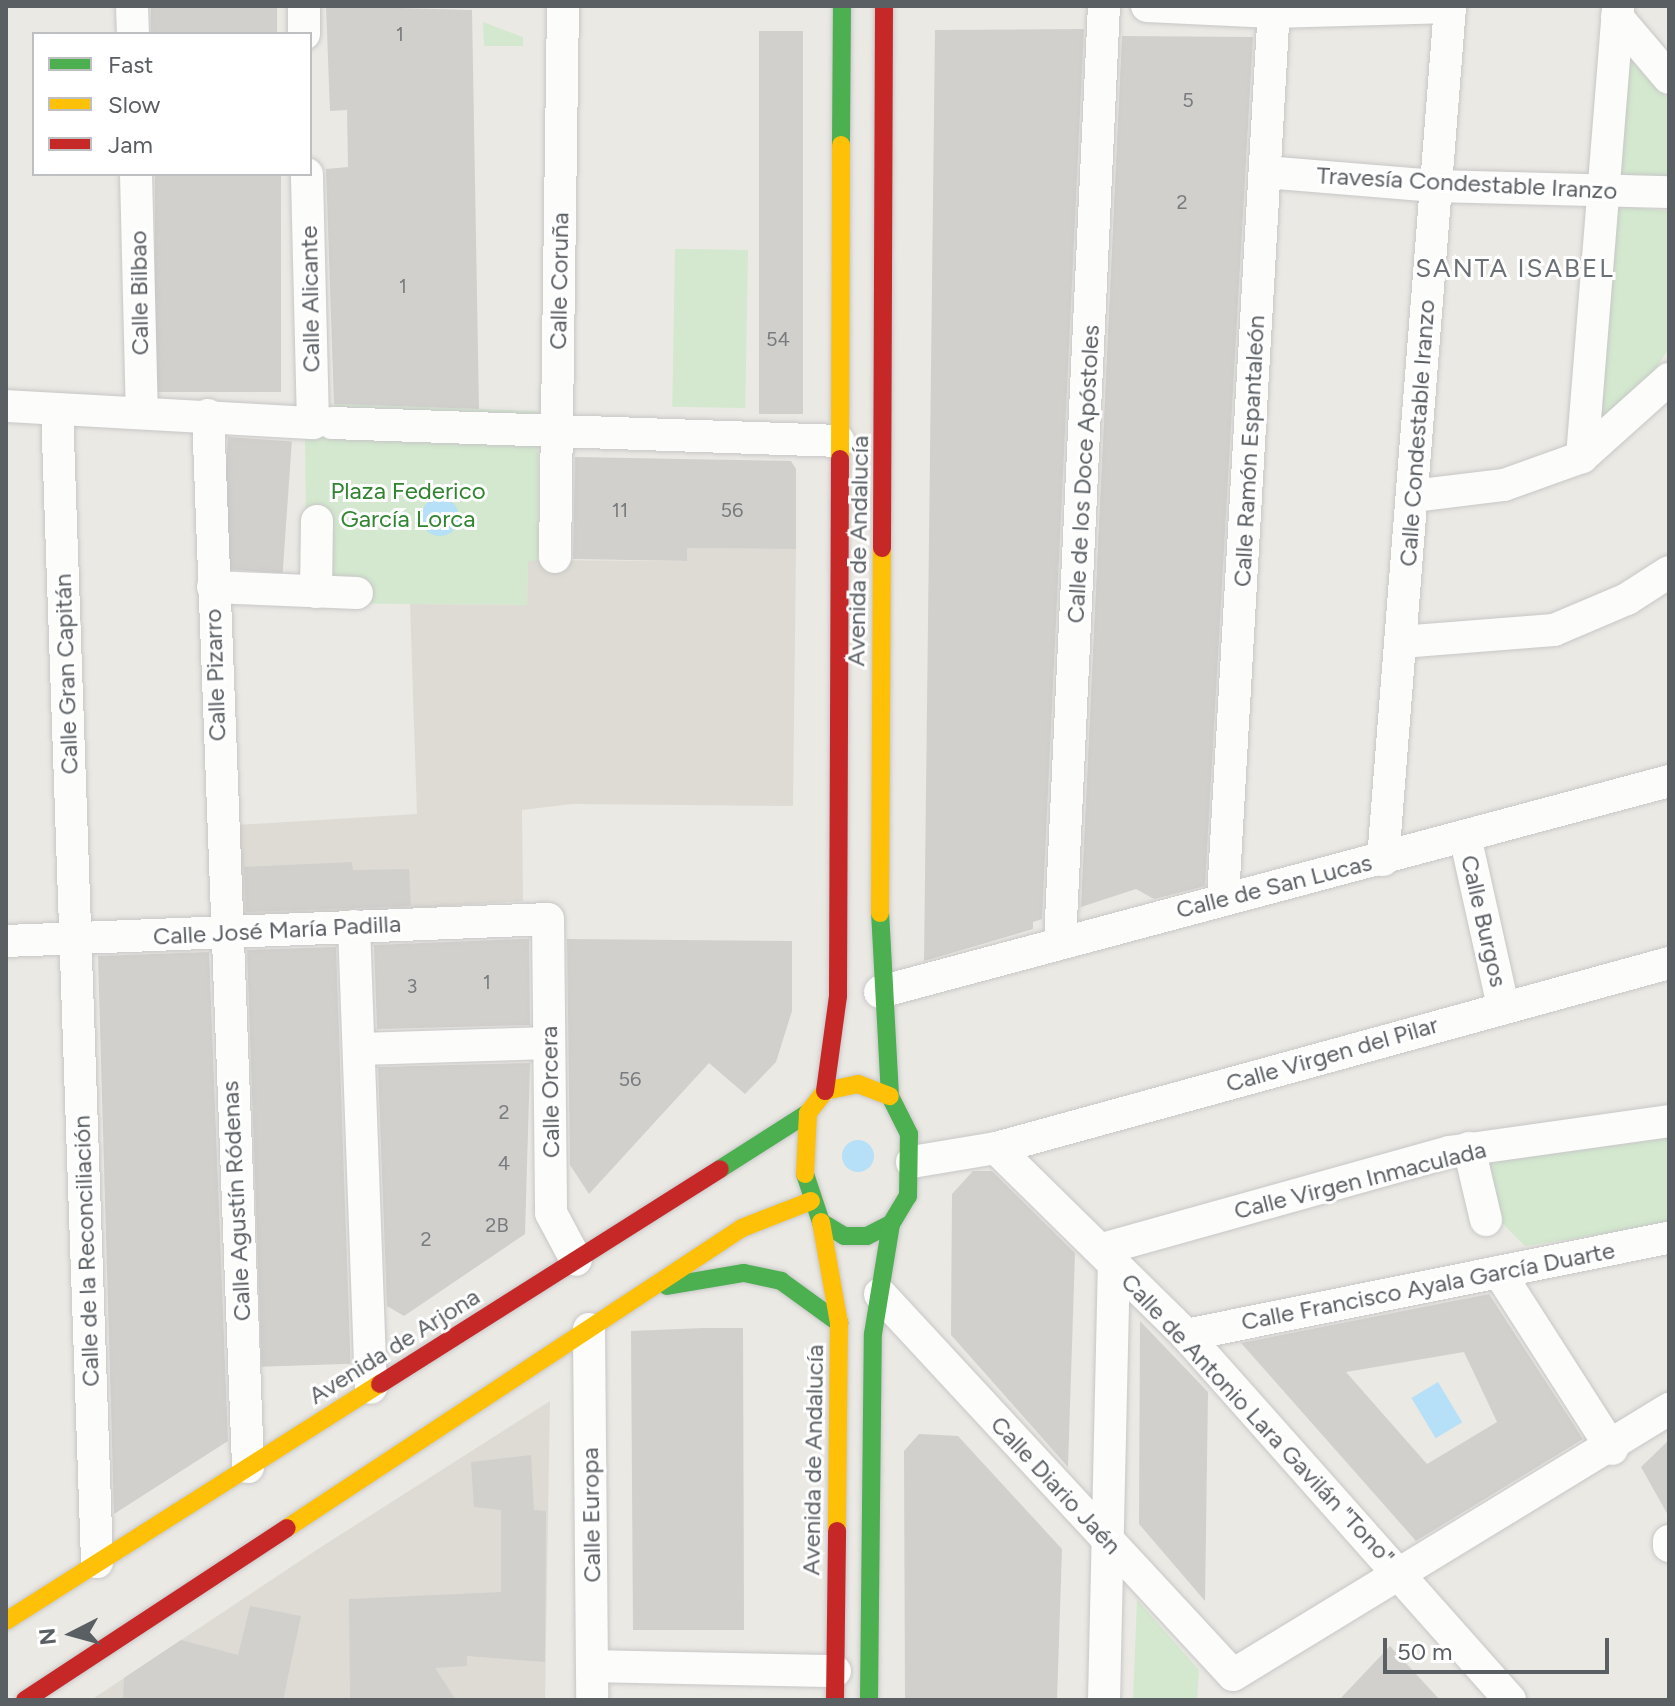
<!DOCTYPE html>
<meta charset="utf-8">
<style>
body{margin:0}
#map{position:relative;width:1675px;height:1706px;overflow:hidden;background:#ebe9e4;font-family:Figtree,sans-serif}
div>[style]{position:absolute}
.education>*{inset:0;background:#dedbd4}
.green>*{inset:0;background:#d3e8ce;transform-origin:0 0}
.water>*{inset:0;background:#b6e0f7;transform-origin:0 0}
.round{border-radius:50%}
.building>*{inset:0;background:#d1d0cd;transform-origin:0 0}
.roads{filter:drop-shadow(0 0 2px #c7c7c7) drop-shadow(0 0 2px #c7c7c7)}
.street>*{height:32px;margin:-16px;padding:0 16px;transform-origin:16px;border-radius:16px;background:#fcfcfb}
.fast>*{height:18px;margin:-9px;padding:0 9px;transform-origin:9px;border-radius:9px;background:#4caf50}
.slow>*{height:18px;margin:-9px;padding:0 9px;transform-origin:9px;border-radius:9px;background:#ffc107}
.jam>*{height:18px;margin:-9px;padding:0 9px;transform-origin:9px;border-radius:9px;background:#c62828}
span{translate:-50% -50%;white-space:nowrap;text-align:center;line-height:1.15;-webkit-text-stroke:6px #fff;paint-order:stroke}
.number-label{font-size:20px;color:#797c7e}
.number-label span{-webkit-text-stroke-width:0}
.street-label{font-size:24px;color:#5a5f63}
.park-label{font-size:24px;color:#318430}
.neighbourhood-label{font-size:26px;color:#6b7175;letter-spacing:2px}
.frame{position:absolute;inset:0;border:8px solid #5a5f63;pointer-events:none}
.legend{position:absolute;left:32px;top:32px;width:280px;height:144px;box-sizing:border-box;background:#fff;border:2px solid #bdbfc1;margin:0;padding:10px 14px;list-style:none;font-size:24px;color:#5a5f63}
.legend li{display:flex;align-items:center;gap:16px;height:40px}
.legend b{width:40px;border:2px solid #bdbfc1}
.north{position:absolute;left:32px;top:1594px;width:80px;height:80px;-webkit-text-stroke:6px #fff;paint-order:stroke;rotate:264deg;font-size:22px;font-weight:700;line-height:32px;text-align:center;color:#5a5f63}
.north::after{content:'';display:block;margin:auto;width:28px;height:36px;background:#5a5f63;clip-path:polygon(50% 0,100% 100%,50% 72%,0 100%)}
.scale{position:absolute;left:1383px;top:1638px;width:226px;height:36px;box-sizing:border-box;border:4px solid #5a5f63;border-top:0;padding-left:10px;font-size:24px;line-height:28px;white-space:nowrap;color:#5a5f63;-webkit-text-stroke:6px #fff;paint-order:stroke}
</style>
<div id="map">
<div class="education">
<div style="clip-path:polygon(687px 548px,796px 549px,793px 806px,572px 804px,522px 810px,523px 901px,242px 919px,236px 825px,417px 814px,410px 604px,527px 605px,528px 560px,687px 561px)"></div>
<div style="clip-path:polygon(550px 1401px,545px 1700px,91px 1700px,321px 1547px)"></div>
</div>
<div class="green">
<div style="clip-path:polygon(483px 22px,523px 37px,523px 46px,484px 46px)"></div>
<div style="clip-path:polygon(1623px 46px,1669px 100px,1669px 192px,1603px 189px)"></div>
<div style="clip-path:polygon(1620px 206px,1669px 211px,1669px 348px,1640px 394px,1583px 446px,1600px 218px)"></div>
<div style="left:748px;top:250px;width:158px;height:73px;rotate:91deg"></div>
<div style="clip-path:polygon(334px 404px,538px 411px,538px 560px,528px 561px,527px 605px,307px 603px,305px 436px,335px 437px)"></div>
<div style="clip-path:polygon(1669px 1128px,1669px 1224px,1525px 1246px,1495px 1216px,1484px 1158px)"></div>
<div style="clip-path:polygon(1137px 1600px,1199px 1670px,1197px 1700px,1133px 1700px)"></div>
</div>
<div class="water">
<div class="round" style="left:421px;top:498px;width:38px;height:38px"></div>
<div class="round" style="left:842px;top:1140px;width:32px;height:32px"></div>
<div style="left:1438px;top:1382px;width:47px;height:31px;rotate:59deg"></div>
</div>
<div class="building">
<div style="left:151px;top:6px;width:126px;height:28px"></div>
<div style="clip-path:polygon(326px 6px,472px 10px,479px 409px,334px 404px,326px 169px,348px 167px,347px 110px,330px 111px)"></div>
<div style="clip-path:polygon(1084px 29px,1042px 919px,1033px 922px,1033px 929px,924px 961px,935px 30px)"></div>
<div style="left:759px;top:31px;width:44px;height:383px"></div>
<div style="clip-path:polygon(1122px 36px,1253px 37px,1205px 886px,1154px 899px,1136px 889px,1081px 907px)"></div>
<div style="left:155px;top:174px;width:126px;height:218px"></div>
<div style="left:228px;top:437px;width:64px;height:132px;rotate:4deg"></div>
<div style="clip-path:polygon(575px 457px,791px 461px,796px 469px,796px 549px,687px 548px,687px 561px,573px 559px)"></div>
<div style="clip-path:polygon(352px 862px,353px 870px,409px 869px,411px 906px,246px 912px,244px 867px)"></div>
<div style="clip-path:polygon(522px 939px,529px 939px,530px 1025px,377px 1029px,374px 945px)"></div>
<div style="clip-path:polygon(567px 939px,792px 941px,792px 1011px,776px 1062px,745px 1094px,709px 1063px,589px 1194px,570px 1165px)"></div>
<div style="left:336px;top:947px;width:417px;height:89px;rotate:88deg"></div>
<div style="clip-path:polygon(209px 952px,228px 1441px,114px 1514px,98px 956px)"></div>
<div style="clip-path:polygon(530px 1063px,525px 1234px,404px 1316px,387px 1306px,378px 1067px)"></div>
<div style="clip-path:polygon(973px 1171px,992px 1171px,1075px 1253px,1068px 1467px,951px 1335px,952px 1194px)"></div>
<div style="clip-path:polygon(evenodd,1489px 1294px,1583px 1439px,1416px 1541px,1241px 1343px,1489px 1294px,1464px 1352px,1497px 1422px,1427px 1464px,1346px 1372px,1464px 1352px)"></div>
<div style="clip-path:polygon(1140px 1321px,1208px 1392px,1205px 1601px,1139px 1524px)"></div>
<div style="clip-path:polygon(704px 1328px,743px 1328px,744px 1630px,633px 1630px,631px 1331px)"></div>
<div style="clip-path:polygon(919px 1434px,958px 1436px,1062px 1549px,1057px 1700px,905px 1700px,904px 1451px)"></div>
<div style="clip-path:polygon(1669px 1440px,1669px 1517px,1641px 1467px)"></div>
<div style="clip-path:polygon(531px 1455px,534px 1510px,546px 1511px,545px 1662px,467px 1656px,467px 1666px,435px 1668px,456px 1700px,350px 1700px,349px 1599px,501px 1592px,501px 1510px,474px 1507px,471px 1462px)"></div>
<div style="clip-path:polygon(250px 1606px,301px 1616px,283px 1700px,123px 1700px,124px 1678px,181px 1640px,238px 1655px)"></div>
<div style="clip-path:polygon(1390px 1646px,1440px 1700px,1339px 1700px)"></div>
</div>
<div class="roads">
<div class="street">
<div style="left:132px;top:6px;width:28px;rotate:88deg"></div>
<div style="left:304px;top:6px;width:28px;rotate:90deg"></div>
<div style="left:1147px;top:6px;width:126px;rotate:2.7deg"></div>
<div style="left:1273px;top:12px;width:177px;rotate:-1.6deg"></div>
<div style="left:1617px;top:17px;width:80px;rotate:49.6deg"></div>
<div style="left:1265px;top:172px;width:171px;rotate:4.7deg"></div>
<div style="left:1435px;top:186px;width:234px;rotate:1.5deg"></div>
<div style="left:136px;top:174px;width:238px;rotate:88.6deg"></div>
<div style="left:6px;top:406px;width:307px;rotate:3.2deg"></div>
<div style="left:313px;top:423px;width:249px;rotate:-91.4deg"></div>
<div style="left:57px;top:409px;width:1154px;rotate:88.01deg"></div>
<div style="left:208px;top:415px;width:1053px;rotate:87.82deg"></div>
<div style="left:332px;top:423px;width:507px;rotate:2.03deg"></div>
<div style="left:1582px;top:457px;width:452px;rotate:-85.4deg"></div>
<div style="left:1413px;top:496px;width:92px;rotate:-6.9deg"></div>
<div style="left:1504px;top:485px;width:83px;rotate:-19.7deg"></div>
<div style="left:1582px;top:457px;width:117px;rotate:-41.9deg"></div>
<div style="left:555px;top:557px;width:551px;rotate:-89.17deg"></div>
<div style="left:213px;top:587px;width:144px;rotate:2.4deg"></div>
<div style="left:316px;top:592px;width:71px;rotate:-89.2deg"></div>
<div style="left:1401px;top:642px;width:153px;rotate:-4.5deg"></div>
<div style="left:1554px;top:630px;width:79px;rotate:-23deg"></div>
<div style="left:1627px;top:599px;width:50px;rotate:-32.7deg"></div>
<div style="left:1465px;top:836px;width:174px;rotate:77.4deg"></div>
<div style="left:1383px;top:860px;width:857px;rotate:-85.51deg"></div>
<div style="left:1223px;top:897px;width:892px;rotate:-86.72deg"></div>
<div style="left:354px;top:926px;width:462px;rotate:87.9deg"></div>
<div style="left:6px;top:941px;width:542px;rotate:-2.32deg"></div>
<div style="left:548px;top:919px;width:294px;rotate:89.4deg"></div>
<div style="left:551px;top:1213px;width:53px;rotate:62deg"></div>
<div style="left:1060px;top:942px;width:937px;rotate:-87.31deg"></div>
<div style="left:880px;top:992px;width:817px;rotate:-14.97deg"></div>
<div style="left:360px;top:1049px;width:189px;rotate:-1.8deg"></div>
<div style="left:996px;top:1148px;width:267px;rotate:44.5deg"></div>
<div style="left:1186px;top:1335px;width:488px;rotate:48.4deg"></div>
<div style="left:1469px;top:1148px;width:74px;rotate:76.7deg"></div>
<div style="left:912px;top:1162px;width:85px;rotate:-9.5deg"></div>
<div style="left:996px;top:1148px;width:698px;rotate:-15.37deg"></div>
<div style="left:1102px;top:1249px;width:360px;rotate:-15.6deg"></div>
<div style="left:1449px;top:1152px;width:222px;rotate:-8deg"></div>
<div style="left:1499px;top:1272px;width:210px;rotate:57.4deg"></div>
<div style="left:880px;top:1294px;width:519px;rotate:47.18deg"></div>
<div style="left:589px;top:1329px;width:371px;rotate:89.5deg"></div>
<div style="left:1186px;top:1335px;width:493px;rotate:-11.4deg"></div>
<div style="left:1669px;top:1541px;width:5px;rotate:90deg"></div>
<div style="left:593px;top:1666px;width:242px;rotate:1.2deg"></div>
<div style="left:1233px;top:1675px;width:511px;rotate:-31.39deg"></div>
<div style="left:1104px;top:1700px;width:437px;rotate:-88.7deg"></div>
</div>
<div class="fast">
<div style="left:841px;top:145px;width:139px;rotate:-89.6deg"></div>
<div style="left:720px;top:1169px;width:104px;rotate:-32.5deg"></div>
<div style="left:805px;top:1174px;width:51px;rotate:71.6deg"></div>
<div style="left:821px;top:1222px;width:27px;rotate:31deg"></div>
<div style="left:844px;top:1236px;width:23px"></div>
<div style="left:867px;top:1236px;width:27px;rotate:-27deg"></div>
<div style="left:891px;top:1224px;width:33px;rotate:-59deg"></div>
<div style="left:908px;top:1196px;width:62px;rotate:-89.1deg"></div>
<div style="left:909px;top:1134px;width:42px;rotate:-116.6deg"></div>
<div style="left:890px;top:1096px;width:183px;rotate:-93.1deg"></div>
<div style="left:667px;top:1286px;width:78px;rotate:-9.6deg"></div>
<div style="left:744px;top:1273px;width:38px;rotate:12deg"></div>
<div style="left:781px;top:1281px;width:72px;rotate:35.9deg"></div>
<div style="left:869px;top:1700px;width:366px;rotate:-89.4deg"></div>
<div style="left:873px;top:1334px;width:111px;rotate:-80.7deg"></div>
</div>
<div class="slow">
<div style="left:840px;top:459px;width:314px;rotate:-89.8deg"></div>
<div style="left:880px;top:913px;width:365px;rotate:-89.7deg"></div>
<div style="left:805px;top:1174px;width:61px;rotate:-87.2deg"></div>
<div style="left:808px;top:1113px;width:28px;rotate:-52deg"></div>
<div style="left:825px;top:1091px;width:34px;rotate:-12deg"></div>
<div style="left:858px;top:1084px;width:34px;rotate:21deg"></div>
<div style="left:821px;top:1222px;width:103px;rotate:79.9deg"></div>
<div style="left:839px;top:1323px;width:208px;rotate:90.6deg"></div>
<div style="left:287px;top:1528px;width:545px;rotate:-33.4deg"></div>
<div style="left:742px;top:1228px;width:74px;rotate:-21.4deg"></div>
<div style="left:6px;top:1621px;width:443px;rotate:-32.4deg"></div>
</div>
<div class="jam">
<div style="left:882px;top:548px;width:542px;rotate:-89.79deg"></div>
<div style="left:825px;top:1091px;width:96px;rotate:-82.2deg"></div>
<div style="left:838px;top:996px;width:537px;rotate:-89.79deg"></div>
<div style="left:380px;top:1384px;width:402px;rotate:-32.3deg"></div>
<div style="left:25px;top:1700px;width:313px;rotate:-33.3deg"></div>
<div style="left:835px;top:1700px;width:169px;rotate:-89.3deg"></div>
</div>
</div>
<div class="number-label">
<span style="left:400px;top:34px">1</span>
<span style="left:1188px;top:100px">5</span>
<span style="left:1182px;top:202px">2</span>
<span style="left:403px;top:286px">1</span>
<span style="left:778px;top:339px">54</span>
<span style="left:620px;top:510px">11</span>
<span style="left:732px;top:510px">56</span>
<span style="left:487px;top:982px">1</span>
<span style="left:412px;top:986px">3</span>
<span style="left:630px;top:1079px">56</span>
<span style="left:504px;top:1112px">2</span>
<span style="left:504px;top:1163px">4</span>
<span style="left:497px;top:1225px">2B</span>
<span style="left:426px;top:1239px">2</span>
</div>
<div class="street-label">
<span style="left:1467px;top:183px;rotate:3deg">Travesía Condestable Iranzo</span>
<span style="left:559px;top:281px;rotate:-89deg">Calle Coruña</span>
<span style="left:139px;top:293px;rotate:-91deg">Calle Bilbao</span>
<span style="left:310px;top:299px;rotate:-91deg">Calle Alicante</span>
<span style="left:1417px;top:433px;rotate:-86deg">Calle Condestable Iranzo</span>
<span style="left:1249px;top:451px;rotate:-87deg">Calle Ramón Espantaleón</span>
<span style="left:1083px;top:474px;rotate:-87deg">Calle de los Doce Apóstoles</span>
<span style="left:858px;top:551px;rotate:-89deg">Avenida de Andalucía</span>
<span style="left:66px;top:674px;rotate:-92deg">Calle Gran Capitán</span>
<span style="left:215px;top:675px;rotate:-92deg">Calle Pizarro</span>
<span style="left:1274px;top:886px;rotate:-14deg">Calle de San Lucas</span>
<span style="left:1484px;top:921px;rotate:77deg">Calle Burgos</span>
<span style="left:277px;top:930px;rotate:-3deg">Calle José María Padilla</span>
<span style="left:1332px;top:1054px;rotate:-16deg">Calle Virgen del Pilar</span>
<span style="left:550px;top:1092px;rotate:-91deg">Calle Orcera</span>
<span style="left:1360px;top:1180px;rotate:-14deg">Calle Virgen Inmaculada</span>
<span style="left:236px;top:1201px;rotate:-93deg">Calle Agustín Ródenas</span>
<span style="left:86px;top:1251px;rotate:-92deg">Calle de la Reconciliación</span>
<span style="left:1428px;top:1286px;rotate:-11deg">Calle Francisco Ayala García Duarte</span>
<span style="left:394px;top:1346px;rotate:-32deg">Avenida de Arjona</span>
<span style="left:1258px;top:1419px;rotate:47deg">Calle de Antonio Lara Gavilán "Tono"</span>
<span style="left:813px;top:1460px;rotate:-89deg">Avenida de Andalucía</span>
<span style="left:1056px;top:1485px;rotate:47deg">Calle Diario Jaén</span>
<span style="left:591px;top:1515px;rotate:-91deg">Calle Europa</span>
</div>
<div class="park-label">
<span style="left:408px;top:505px">Plaza Federico<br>García Lorca</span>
</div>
<div class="neighbourhood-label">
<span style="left:1515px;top:269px">SANTA ISABEL</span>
</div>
<div class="frame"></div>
<ul class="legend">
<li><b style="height:10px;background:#4caf50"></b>Fast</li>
<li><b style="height:10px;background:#ffc107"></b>Slow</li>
<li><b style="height:10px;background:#c62828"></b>Jam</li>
</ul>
<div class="north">N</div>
<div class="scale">50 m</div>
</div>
